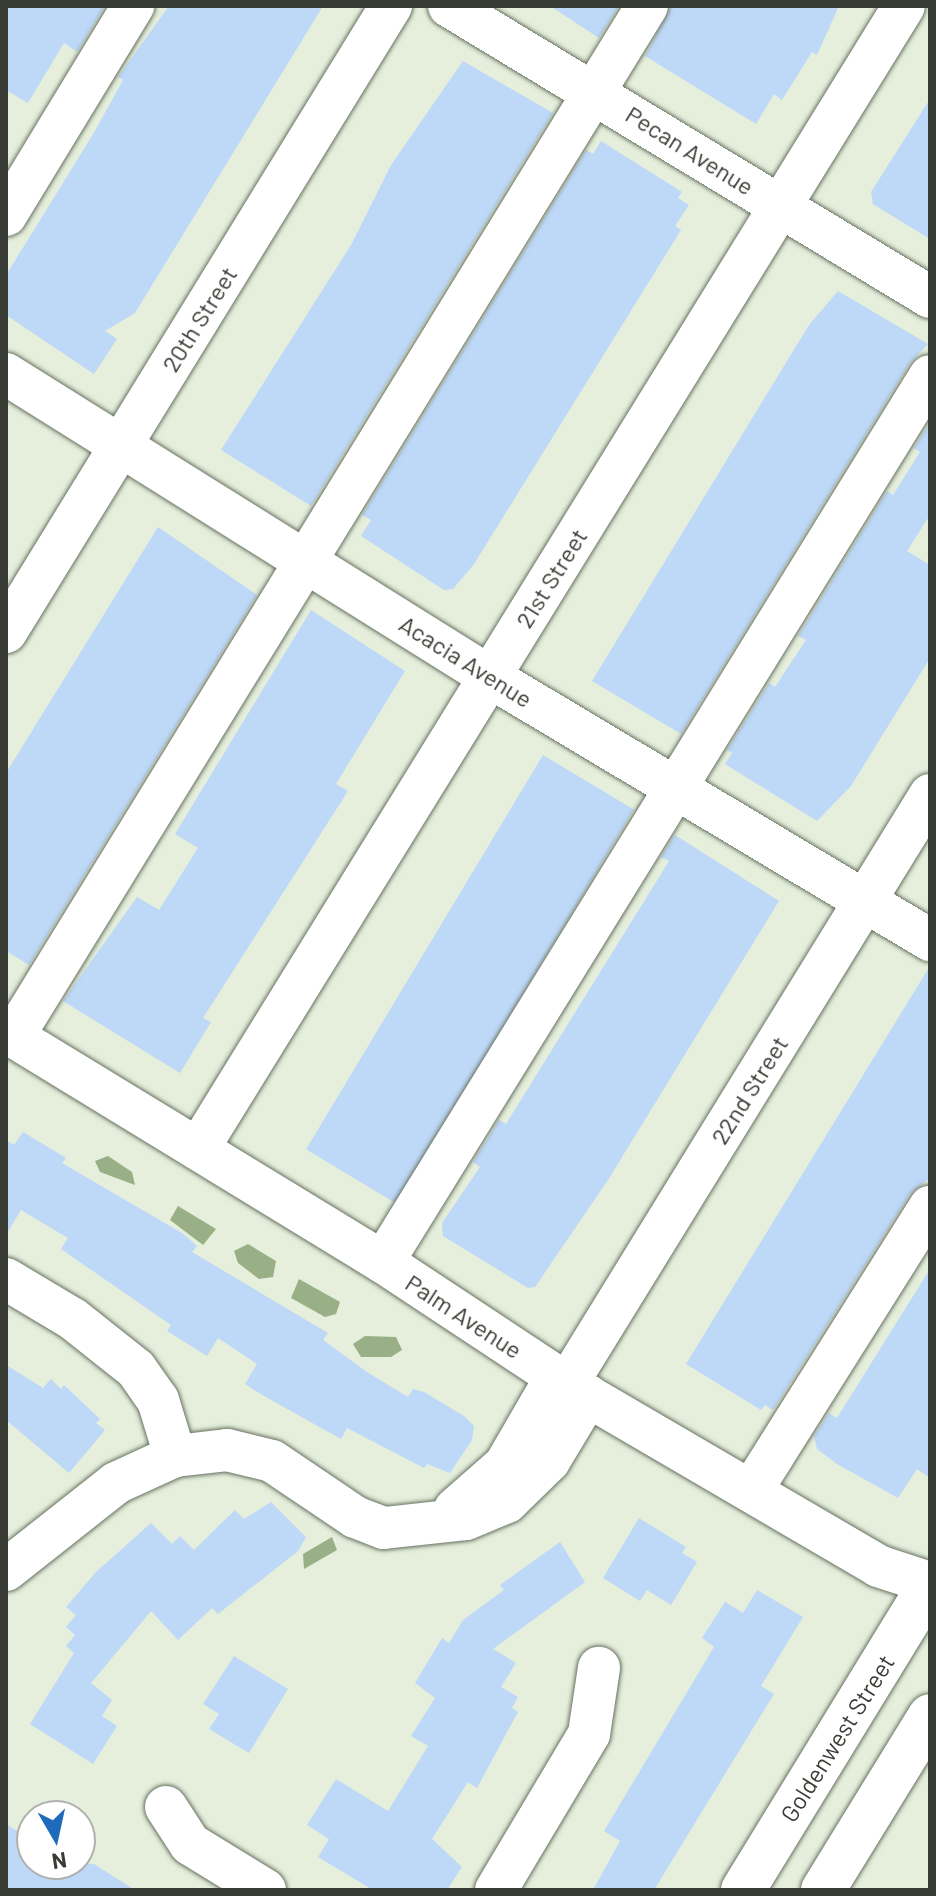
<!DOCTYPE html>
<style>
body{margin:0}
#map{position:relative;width:936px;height:1896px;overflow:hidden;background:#e5efdc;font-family:Barlow,sans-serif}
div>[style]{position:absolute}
.water>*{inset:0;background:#99af85}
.building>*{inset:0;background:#bed8f7;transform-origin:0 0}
.roads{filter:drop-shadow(0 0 2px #687261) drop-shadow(0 0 2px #687261)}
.minor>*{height:42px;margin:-21px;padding:0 21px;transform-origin:21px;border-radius:21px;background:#fff}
.major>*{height:44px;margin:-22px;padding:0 22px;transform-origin:22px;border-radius:22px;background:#fff}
span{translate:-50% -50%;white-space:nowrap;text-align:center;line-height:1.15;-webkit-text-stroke:7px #fff;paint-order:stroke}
.street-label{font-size:24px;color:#383c34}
.frame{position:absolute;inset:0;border:8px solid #383c34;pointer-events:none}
.north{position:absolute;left:16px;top:1800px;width:80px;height:80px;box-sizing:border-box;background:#fff;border:2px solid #afb1ae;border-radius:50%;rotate:171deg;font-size:22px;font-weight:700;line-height:32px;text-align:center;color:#383c34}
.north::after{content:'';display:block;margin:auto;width:28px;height:36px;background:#1d6bba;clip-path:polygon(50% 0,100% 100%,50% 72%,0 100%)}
</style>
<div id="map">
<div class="water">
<div style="clip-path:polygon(108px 1156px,132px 1172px,135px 1185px,100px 1172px,95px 1161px)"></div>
<div style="clip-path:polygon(178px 1206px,216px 1229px,203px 1245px,170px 1220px)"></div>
<div style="clip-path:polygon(248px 1244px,276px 1261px,273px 1277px,259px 1279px,238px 1263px,234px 1251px)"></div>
<div style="clip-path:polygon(299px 1279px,340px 1302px,336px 1314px,325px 1317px,291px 1298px)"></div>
<div style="clip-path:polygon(365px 1336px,396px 1337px,402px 1350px,391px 1357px,361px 1357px,353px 1344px)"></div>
<div style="clip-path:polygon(332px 1537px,337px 1550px,304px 1569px,303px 1554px)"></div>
</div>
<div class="building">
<div style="clip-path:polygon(6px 6px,105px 6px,77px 52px,64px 43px,28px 103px,6px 90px)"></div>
<div style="clip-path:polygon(169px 6px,323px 6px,135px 313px,105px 331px,117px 339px,94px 374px,6px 315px,6px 275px,92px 136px,123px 80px,118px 77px)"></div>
<div style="clip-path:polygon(550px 6px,619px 6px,599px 38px)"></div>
<div style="clip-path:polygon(671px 6px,839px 6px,817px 55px,812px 52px,782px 100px,774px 94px,756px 124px,645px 56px)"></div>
<div style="clip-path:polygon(463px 61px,553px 113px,311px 506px,221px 450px,351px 245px,391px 165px)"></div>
<div style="clip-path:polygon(930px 99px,930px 239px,873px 204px,871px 192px)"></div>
<div style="clip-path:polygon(601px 141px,682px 192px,678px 198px,689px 205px,675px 226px,681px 230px,474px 564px,453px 589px,444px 590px,361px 536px,371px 520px,362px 515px,586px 150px,593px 154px)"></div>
<div style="clip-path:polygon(838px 291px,928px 344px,910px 363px,681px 734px,592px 681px,809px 325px)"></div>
<div style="clip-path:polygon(930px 422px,930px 515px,907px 551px,930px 565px,930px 658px,851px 786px,817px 821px,725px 764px,732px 753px,727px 750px,769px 683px,775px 687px,806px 640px,798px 636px,887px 491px,893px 495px,920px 452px,914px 448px)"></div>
<div style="clip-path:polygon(158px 527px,257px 595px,29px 965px,6px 951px,6px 773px)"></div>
<div style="clip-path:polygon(311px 610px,405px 671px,336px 784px,348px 791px,203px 1018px,211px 1022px,180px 1073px,63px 1001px,137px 897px,159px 910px,198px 848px,175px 834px)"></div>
<div style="left:543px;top:755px;width:106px;height:460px;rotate:31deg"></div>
<div style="clip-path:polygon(675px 835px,779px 901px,608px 1180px,535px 1287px,528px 1288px,443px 1236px,442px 1223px,480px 1167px,473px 1162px,499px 1120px,506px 1124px,669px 861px,661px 857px)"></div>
<div style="clip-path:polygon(930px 966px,930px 1178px,910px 1194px,773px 1410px,765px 1405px,761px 1410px,686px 1364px)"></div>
<div style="clip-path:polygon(23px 1132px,66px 1158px,62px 1163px,182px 1233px,197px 1246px,192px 1252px,328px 1333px,323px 1340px,367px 1372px,408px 1397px,413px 1389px,424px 1392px,464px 1416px,474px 1426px,472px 1440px,450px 1473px,427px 1464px,424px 1468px,347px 1428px,341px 1439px,264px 1396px,245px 1384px,257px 1364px,218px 1338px,207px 1356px,167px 1331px,171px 1325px,61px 1249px,68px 1238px,21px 1210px,6px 1235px,6px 1140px,14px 1145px)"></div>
<div style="clip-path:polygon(930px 1269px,930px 1478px,917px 1469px,898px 1498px,837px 1464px,817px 1449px,814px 1436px,829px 1413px,837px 1418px)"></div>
<div style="clip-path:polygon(6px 1365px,43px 1388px,51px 1379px,61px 1389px,64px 1385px,100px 1419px,96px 1423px,105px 1430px,69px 1473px,6px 1420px)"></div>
<div style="clip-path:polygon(271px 1502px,306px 1537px,298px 1551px,218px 1614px,212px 1608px,178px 1640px,151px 1611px,91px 1683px,112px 1700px,102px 1716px,117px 1726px,93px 1764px,30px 1724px,74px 1653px,66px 1646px,75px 1635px,66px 1627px,76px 1615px,66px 1607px,96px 1572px,151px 1523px,172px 1544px,180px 1536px,194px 1550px,235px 1510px,244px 1519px)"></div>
<div style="clip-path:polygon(639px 1518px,686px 1547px,682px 1553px,697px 1562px,671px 1605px,647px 1590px,640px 1601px,603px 1578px)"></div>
<div style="clip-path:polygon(560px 1542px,585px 1582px,493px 1649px,516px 1663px,501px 1687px,518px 1697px,512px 1708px,518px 1712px,477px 1788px,468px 1782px,432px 1839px,462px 1867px,447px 1890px,373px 1890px,318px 1857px,329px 1839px,307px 1825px,336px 1779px,388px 1811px,428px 1746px,411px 1736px,435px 1698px,415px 1683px,442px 1638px,449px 1643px,463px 1620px,504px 1590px,500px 1585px)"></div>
<div style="clip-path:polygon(757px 1590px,803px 1617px,761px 1686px,774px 1694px,654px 1890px,593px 1890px,620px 1841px,604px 1831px,714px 1647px,702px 1638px,725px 1602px,743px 1613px)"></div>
<div style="clip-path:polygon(234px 1656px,288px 1689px,249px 1753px,209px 1729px,219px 1714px,203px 1704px)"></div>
<div style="clip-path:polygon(6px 1824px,32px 1840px,32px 1864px,94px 1864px,135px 1890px,6px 1890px)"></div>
</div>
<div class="roads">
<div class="minor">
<div style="left:449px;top:6px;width:562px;rotate:31.17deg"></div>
<div style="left:6px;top:215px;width:245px;rotate:-58.7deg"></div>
<div style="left:6px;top:374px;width:571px;rotate:32.05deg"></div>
<div style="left:490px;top:677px;width:513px;rotate:30.87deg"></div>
<div style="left:6px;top:632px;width:735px;rotate:-58.41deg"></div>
<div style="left:6px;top:1032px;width:442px;rotate:31.4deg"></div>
<div style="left:383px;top:1262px;width:221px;rotate:33.5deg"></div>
<div style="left:567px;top:1384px;width:360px;rotate:30.3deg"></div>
<div style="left:878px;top:1566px;width:55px;rotate:18.1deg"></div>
<div style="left:13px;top:1037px;width:1210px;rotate:-58.41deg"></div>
<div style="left:198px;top:1149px;width:1343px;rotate:-58.3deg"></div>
<div style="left:383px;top:1262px;width:1041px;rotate:-58.31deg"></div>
<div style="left:6px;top:1279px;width:78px;rotate:30.8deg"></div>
<div style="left:73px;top:1319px;width:80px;rotate:38.4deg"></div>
<div style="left:136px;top:1369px;width:38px;rotate:55deg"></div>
<div style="left:158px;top:1400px;width:59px;rotate:73.1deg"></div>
<div style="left:175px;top:1456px;width:52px;rotate:-6.6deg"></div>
<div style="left:227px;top:1450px;width:46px;rotate:13.7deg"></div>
<div style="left:272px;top:1461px;width:100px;rotate:34deg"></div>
<div style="left:355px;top:1517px;width:31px;rotate:21deg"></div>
<div style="left:384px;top:1528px;width:82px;rotate:-6.3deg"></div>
<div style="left:466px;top:1519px;width:44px;rotate:-22.5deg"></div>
<div style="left:507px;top:1502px;width:59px;rotate:-44.3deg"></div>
<div style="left:549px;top:1461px;width:76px;rotate:-59deg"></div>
<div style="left:567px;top:1384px;width:692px;rotate:-58.35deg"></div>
<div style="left:751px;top:1491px;width:336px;rotate:-57.8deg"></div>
<div style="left:455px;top:1509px;width:67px;rotate:-41.3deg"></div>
<div style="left:505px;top:1465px;width:102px;rotate:-59.9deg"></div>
<div style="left:6px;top:1570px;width:140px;rotate:-38.3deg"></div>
<div style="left:116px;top:1483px;width:65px;rotate:-24.6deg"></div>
<div style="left:166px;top:1807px;width:44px;rotate:57deg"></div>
<div style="left:190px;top:1844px;width:88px;rotate:31.5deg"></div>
<div style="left:496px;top:1890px;width:182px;rotate:-59.2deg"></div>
<div style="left:589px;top:1734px;width:67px;rotate:-81.4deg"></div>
</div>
<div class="major">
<div style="left:743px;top:1890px;width:358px;rotate:-58.5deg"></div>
<div style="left:823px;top:1890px;width:204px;rotate:-58.4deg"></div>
</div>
</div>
<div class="street-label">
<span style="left:690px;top:150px;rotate:32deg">Pecan Avenue</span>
<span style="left:199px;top:319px;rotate:-58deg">20th Street</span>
<span style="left:551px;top:578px;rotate:-58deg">21st Street</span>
<span style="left:466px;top:661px;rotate:32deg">Acacia Avenue</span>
<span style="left:749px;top:1090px;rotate:-58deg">22nd Street</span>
<span style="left:464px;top:1316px;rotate:33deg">Palm Avenue</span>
<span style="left:837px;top:1738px;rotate:-58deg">Goldenwest Street</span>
</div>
<div class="frame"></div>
<div class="north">N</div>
</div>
